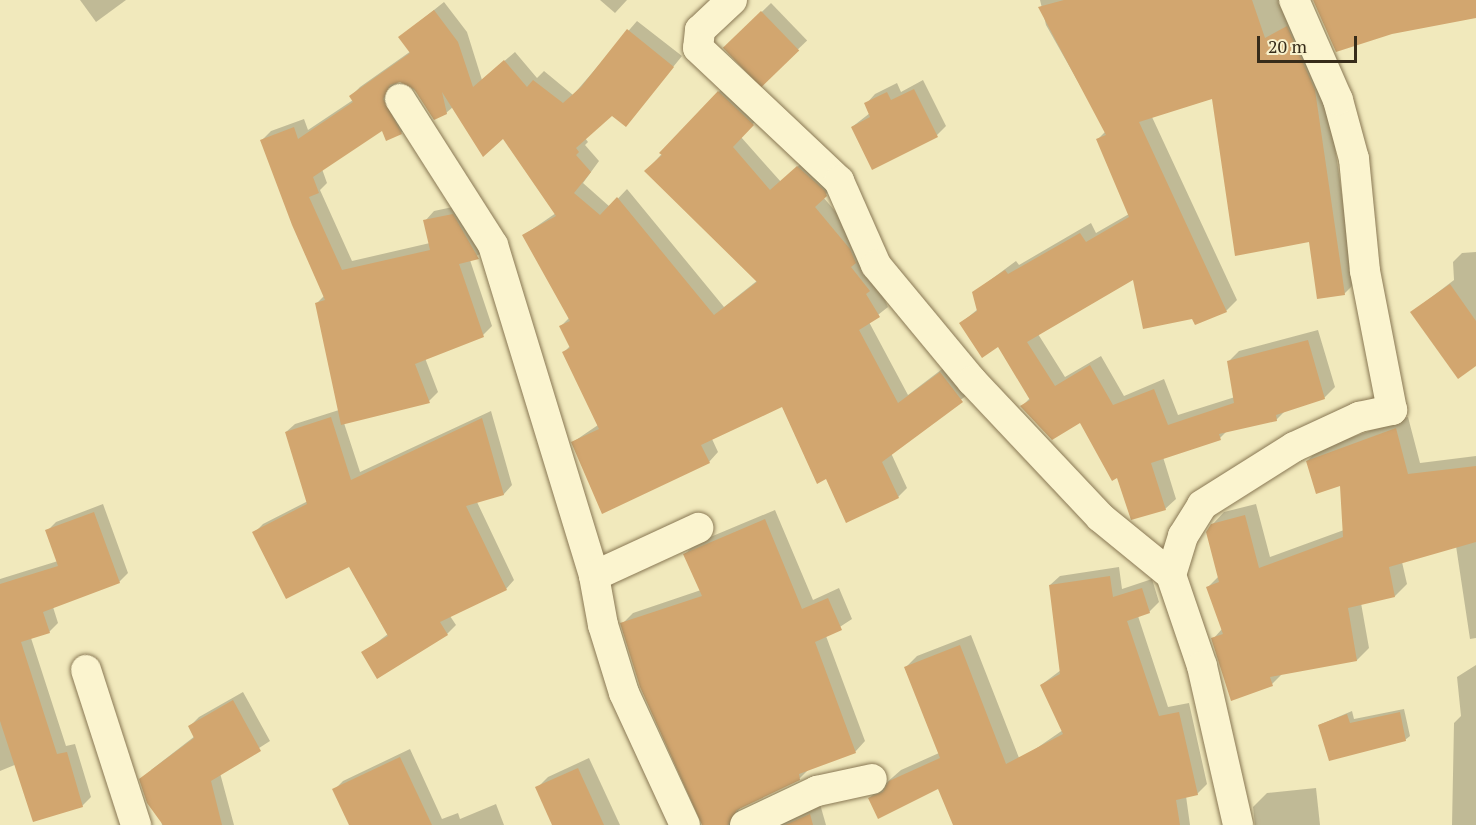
<!DOCTYPE html>
<style>
body{margin:0}
#map{position:relative;width:1476px;height:825px;overflow:hidden;background:#f1e9bc;font-family:"PT Serif",serif}
div>[style]{position:absolute}
.shadow>*{inset:0;background:#0003;transform-origin:0 0}
.building>*{inset:0;background:#d2a66f;transform-origin:0 0}
.roads{filter:drop-shadow(0 0 2px #897854) drop-shadow(0 0 2px #897854)}
.street>*{height:30px;margin:-15px;padding:0 15px;transform-origin:15px;border-radius:15px;background:#fbf4cf}
span{translate:-50% -50%;white-space:nowrap;text-align:center;line-height:1.15;-webkit-text-stroke:4.5px #f8f1cc;paint-order:stroke}
.scale{position:absolute;left:1257px;top:36px;width:100px;height:27px;box-sizing:border-box;border:3px solid #372c1a;border-top:0;padding-left:8px;font-size:18px;line-height:21px;white-space:nowrap;color:#372c1a;-webkit-text-stroke:4px #f8f1cc;paint-order:stroke}
</style>
<div id="map">
<div class="shadow">
<div style="clip-path:polygon(80px 0,126px 0,96px 22px)"></div>
<div style="clip-path:polygon(600px 0,627px 0,615px 13px)"></div>
<div style="clip-path:polygon(1040px 0,1290px 0,1325px 79px,1355px 283px,1344px 294px,1213px 98px,1152px 117px,1237px 300px,1226px 311px,1193px 317px,1134px 278px,1038px 334px,1065px 377px,1101px 356px,1124px 396px,1164px 379px,1178px 415px,1235px 397px,1228px 362px,1239px 351px,1318px 330px,1335px 387px,1324px 398px,1286px 410px,1276px 420px,1228px 430px,1220px 438px,1163px 457px,1176px 499px,1165px 509px,1118px 476px,1081px 421px,1022px 406px,1031px 397px,999px 345px,961px 323px,978px 309px,974px 292px,1016px 261px,1019px 265px,1091px 223px,1096px 233px,1129px 214px,1098px 139px,1106px 131px,1046px 25px)"></div>
<div style="clip-path:polygon(444px 2px,467px 32px,482px 80px,515px 52px,537px 78px,544px 71px,573px 95px,637px 21px,682px 56px,626px 125px,612px 114px,585px 138px,588px 142px,585px 145px,599px 161px,583px 183px,610px 207px,627px 189px,724px 307px,758px 280px,646px 171px,728px 82px,762px 114px,741px 137px,781px 182px,808px 157px,835px 185px,823px 197px,859px 239px,888px 307px,869px 322px,908px 395px,950px 363px,971px 392px,891px 453px,907px 488px,898px 497px,827px 477px,782px 405px,712px 439px,718px 452px,709px 462px,573px 442px,598px 425px,564px 352px,570px 346px,561px 326px,570px 317px,524px 235px,556px 213px,504px 137px,453px 107px,446px 113px,400px 80px,391px 89px,411px 124px,401px 133px,382px 129px,322px 169px,327px 183px,320px 190px,352px 261px,430px 243px,425px 221px,434px 211px,462px 205px,488px 249px,470px 260px,492px 326px,483px 335px,425px 358px,438px 392px,429px 401px,344px 423px,360px 472px,491px 411px,512px 485px,504px 494px,477px 502px,514px 580px,506px 589px,450px 616px,456px 625px,447px 634px,363px 653px,388px 634px,350px 565px,254px 533px,263px 524px,308px 501px,286px 432px,295px 424px,339px 410px,317px 303px,325px 295px,262px 140px,271px 131px,304px 119px,308px 130px,353px 100px,351px 96px,360px 87px,411px 51px,400px 37px)"></div>
<div style="left:771px;top:3px;width:52px;height:64px;rotate:46deg"></div>
<div style="clip-path:polygon(923px 80px,946px 126px,937px 135px,852px 127px,870px 113px,866px 104px,875px 94px,897px 83px,901px 92px)"></div>
<div style="clip-path:polygon(1476px 252px,1476px 365px,1412px 312px,1454px 280px,1453px 262px,1462px 253px)"></div>
<div style="clip-path:polygon(1408px 417px,1420px 463px,1476px 456px,1476px 638px,1470px 639px,1456px 546px,1402px 562px,1407px 584px,1395px 596px,1361px 603px,1369px 648px,1357px 660px,1283px 673px,1272px 684px,1213px 639px,1222px 629px,1208px 587px,1219px 576px,1212px 525px,1224px 512px,1256px 504px,1270px 557px,1344px 530px,1341px 484px,1307px 461px,1319px 449px)"></div>
<div style="clip-path:polygon(103px 504px,128px 573px,119px 582px,53px 607px,58px 623px,49px 632px,31px 638px,66px 746px,75px 744px,91px 797px,82px 806px,17px 764px,0 771px,0 579px,58px 561px,47px 531px,56px 522px)"></div>
<div style="clip-path:polygon(775px 510px,813px 600px,839px 588px,852px 619px,826px 636px,865px 741px,855px 752px,809px 769px,800px 778px,742px 806px,738px 811px,743px 825px,704px 825px,622px 624px,633px 613px,701px 590px,685px 554px,696px 543px)"></div>
<div style="clip-path:polygon(1119px 567px,1122px 589px,1152px 579px,1159px 602px,1149px 612px,1138px 616px,1168px 707px,1189px 703px,1207px 784px,1197px 794px,1186px 796px,1190px 825px,1073px 825px,1034px 750px,1063px 730px,1041px 685px,1061px 670px,1050px 585px,1060px 576px)"></div>
<div style="clip-path:polygon(971px 635px,1021px 763px,1029px 825px,954px 825px,939px 787px,869px 798px,901px 770px,939px 753px,906px 667px,917px 656px)"></div>
<div style="clip-path:polygon(1476px 665px,1476px 825px,1452px 825px,1454px 723px,1461px 716px,1457px 677px)"></div>
<div style="clip-path:polygon(243px 692px,270px 741px,220px 773px,234px 825px,162px 825px,151px 770px,195px 736px,190px 726px,199px 717px)"></div>
<div style="clip-path:polygon(1404px 709px,1410px 736px,1405px 740px,1319px 725px,1352px 711px,1354px 719px)"></div>
<div style="clip-path:polygon(410px 749px,442px 819px,458px 813px,460px 819px,496px 804px,504px 825px,351px 825px,334px 790px,343px 781px)"></div>
<div style="clip-path:polygon(589px 758px,620px 825px,554px 825px,537px 788px,548px 777px)"></div>
<div style="clip-path:polygon(1316px 788px,1320px 825px,1255px 825px,1253px 807px,1267px 793px)"></div>
<div style="clip-path:polygon(820px 804px,826px 825px,776px 825px)"></div>
</div>
<div class="building">
<div style="clip-path:polygon(1064px 0,1252px 0,1265px 38px,1287px 26px,1315px 90px,1345px 295px,1317px 299px,1309px 242px,1235px 256px,1212px 99px,1139px 122px,1227px 312px,1195px 325px,1192px 319px,1143px 329px,1133px 280px,1027px 342px,1055px 386px,1090px 365px,1113px 405px,1154px 389px,1168px 425px,1234px 403px,1227px 361px,1308px 340px,1325px 399px,1276px 415px,1277px 421px,1219px 434px,1221px 440px,1151px 463px,1166px 510px,1131px 520px,1117px 478px,1112px 481px,1080px 423px,1052px 440px,1020px 406px,1030px 400px,998px 347px,982px 358px,959px 323px,977px 311px,972px 292px,1005px 270px,1008px 274px,1080px 233px,1086px 242px,1129px 217px,1096px 139px,1106px 135px,1038px 7px)"></div>
<div style="clip-path:polygon(1313px 0,1476px 0,1476px 18px,1392px 34px,1336px 52px)"></div>
<div style="clip-path:polygon(434px 10px,458px 42px,473px 87px,504px 60px,527px 87px,533px 80px,563px 103px,581px 87px,627px 29px,674px 67px,626px 127px,612px 116px,576px 148px,579px 152px,576px 155px,591px 172px,574px 193px,600px 215px,617px 197px,714px 315px,757px 282px,644px 171px,662px 155px,659px 153px,718px 91px,754px 125px,733px 147px,770px 190px,797px 166px,825px 191px,827px 196px,815px 207px,850px 249px,856px 263px,851px 267px,870px 291px,866px 294px,880px 317px,859px 330px,898px 403px,940px 372px,963px 402px,882px 462px,899px 498px,846px 523px,826px 479px,817px 484px,782px 407px,701px 445px,710px 463px,602px 514px,571px 442px,599px 429px,562px 352px,570px 348px,559px 326px,570px 321px,522px 235px,556px 216px,503px 139px,483px 157px,442px 92px,447px 114px,434px 120px,414px 89px,400px 82px,390px 85px,383px 99px,402px 134px,386px 141px,382px 131px,313px 177px,319px 193px,309px 197px,342px 270px,430px 250px,423px 220px,453px 214px,479px 259px,459px 264px,484px 337px,415px 364px,430px 403px,341px 425px,315px 303px,325px 300px,292px 225px,260px 140px,294px 127px,298px 139px,353px 102px,349px 96px,410px 53px,398px 37px)"></div>
<div style="left:761px;top:11px;width:55px;height:53px;rotate:46deg"></div>
<div style="clip-path:polygon(914px 89px,938px 137px,872px 170px,851px 127px,870px 117px,864px 103px,887px 92px,891px 100px)"></div>
<div style="clip-path:polygon(1450px 284px,1476px 321px,1476px 366px,1458px 379px,1410px 312px)"></div>
<div style="clip-path:polygon(331px 417px,351px 480px,482px 418px,504px 495px,466px 506px,507px 590px,440px 622px,448px 635px,377px 679px,361px 652px,388px 636px,349px 567px,286px 599px,252px 532px,307px 504px,285px 432px)"></div>
<div style="clip-path:polygon(1396px 428px,1408px 474px,1476px 466px,1476px 542px,1389px 567px,1395px 597px,1348px 608px,1357px 661px,1270px 677px,1273px 686px,1231px 701px,1211px 638px,1223px 634px,1206px 587px,1219px 582px,1206px 532px,1211px 524px,1245px 515px,1259px 568px,1343px 537px,1340px 486px,1316px 494px,1306px 461px)"></div>
<div style="clip-path:polygon(94px 512px,120px 583px,43px 612px,50px 633px,21px 642px,57px 754px,67px 752px,83px 807px,33px 822px,0 721px,0 584px,58px 566px,45px 530px)"></div>
<div style="clip-path:polygon(765px 519px,802px 609px,828px 598px,842px 630px,815px 642px,856px 753px,799px 774px,800px 780px,737px 810px,728px 825px,702px 825px,640px 687px,620px 623px,702px 596px,683px 554px)"></div>
<div style="clip-path:polygon(1110px 576px,1113px 597px,1142px 588px,1150px 613px,1127px 621px,1159px 716px,1179px 712px,1198px 795px,1176px 800px,1180px 825px,953px 825px,938px 789px,878px 819px,868px 798px,883px 792px,889px 781px,940px 758px,904px 667px,960px 645px,1006px 764px,1063px 734px,1040px 685px,1060px 674px,1049px 585px)"></div>
<div style="clip-path:polygon(233px 700px,261px 751px,211px 781px,222px 825px,163px 825px,147px 803px,139px 779px,194px 738px,188px 726px)"></div>
<div style="clip-path:polygon(1400px 712px,1406px 741px,1329px 761px,1318px 725px,1347px 714px,1350px 723px)"></div>
<div style="clip-path:polygon(400px 757px,432px 825px,349px 825px,332px 789px)"></div>
<div style="clip-path:polygon(578px 768px,604px 825px,552px 825px,535px 787px)"></div>
<div style="clip-path:polygon(810px 814px,813px 825px,785px 825px)"></div>
</div>
<div class="roads">
<div class="street">
<div style="left:732px;top:0;width:44px;rotate:136.8deg"></div>
<div style="left:700px;top:30px;width:18px;rotate:96deg"></div>
<div style="left:698px;top:48px;width:194px;rotate:43.3deg"></div>
<div style="left:839px;top:181px;width:92px;rotate:66.2deg"></div>
<div style="left:876px;top:265px;width:151px;rotate:50.4deg"></div>
<div style="left:972px;top:381px;width:187px;rotate:46.7deg"></div>
<div style="left:1100px;top:517px;width:92px;rotate:39.2deg"></div>
<div style="left:1171px;top:575px;width:96px;rotate:71.2deg"></div>
<div style="left:1202px;top:666px;width:163px;rotate:77.2deg"></div>
<div style="left:400px;top:99px;width:173px;rotate:57.5deg"></div>
<div style="left:493px;top:245px;width:346px;rotate:73deg"></div>
<div style="left:594px;top:576px;width:50px;rotate:79.6deg"></div>
<div style="left:603px;top:625px;width:71px;rotate:72.8deg"></div>
<div style="left:624px;top:693px;width:145px;rotate:65.2deg"></div>
<div style="left:1171px;top:575px;width:41px;rotate:-72.9deg"></div>
<div style="left:1183px;top:536px;width:36px;rotate:-58deg"></div>
<div style="left:1202px;top:505px;width:109px;rotate:-32.2deg"></div>
<div style="left:1294px;top:447px;width:72px;rotate:-24.8deg"></div>
<div style="left:1359px;top:417px;width:34px;rotate:-12deg"></div>
<div style="left:1392px;top:410px;width:142px;rotate:-101deg"></div>
<div style="left:1365px;top:271px;width:113px;rotate:-95.6deg"></div>
<div style="left:1354px;top:159px;width:61px;rotate:-105.2deg"></div>
<div style="left:1338px;top:100px;width:109px;rotate:-113.7deg"></div>
<div style="left:594px;top:576px;width:115px;rotate:-24.8deg"></div>
<div style="left:86px;top:670px;width:163px;rotate:72.1deg"></div>
<div style="left:745px;top:825px;width:80px;rotate:-25.3deg"></div>
<div style="left:817px;top:791px;width:56px;rotate:-12.3deg"></div>
</div>
</div>
<div class="scale">20 m</div>
</div>
